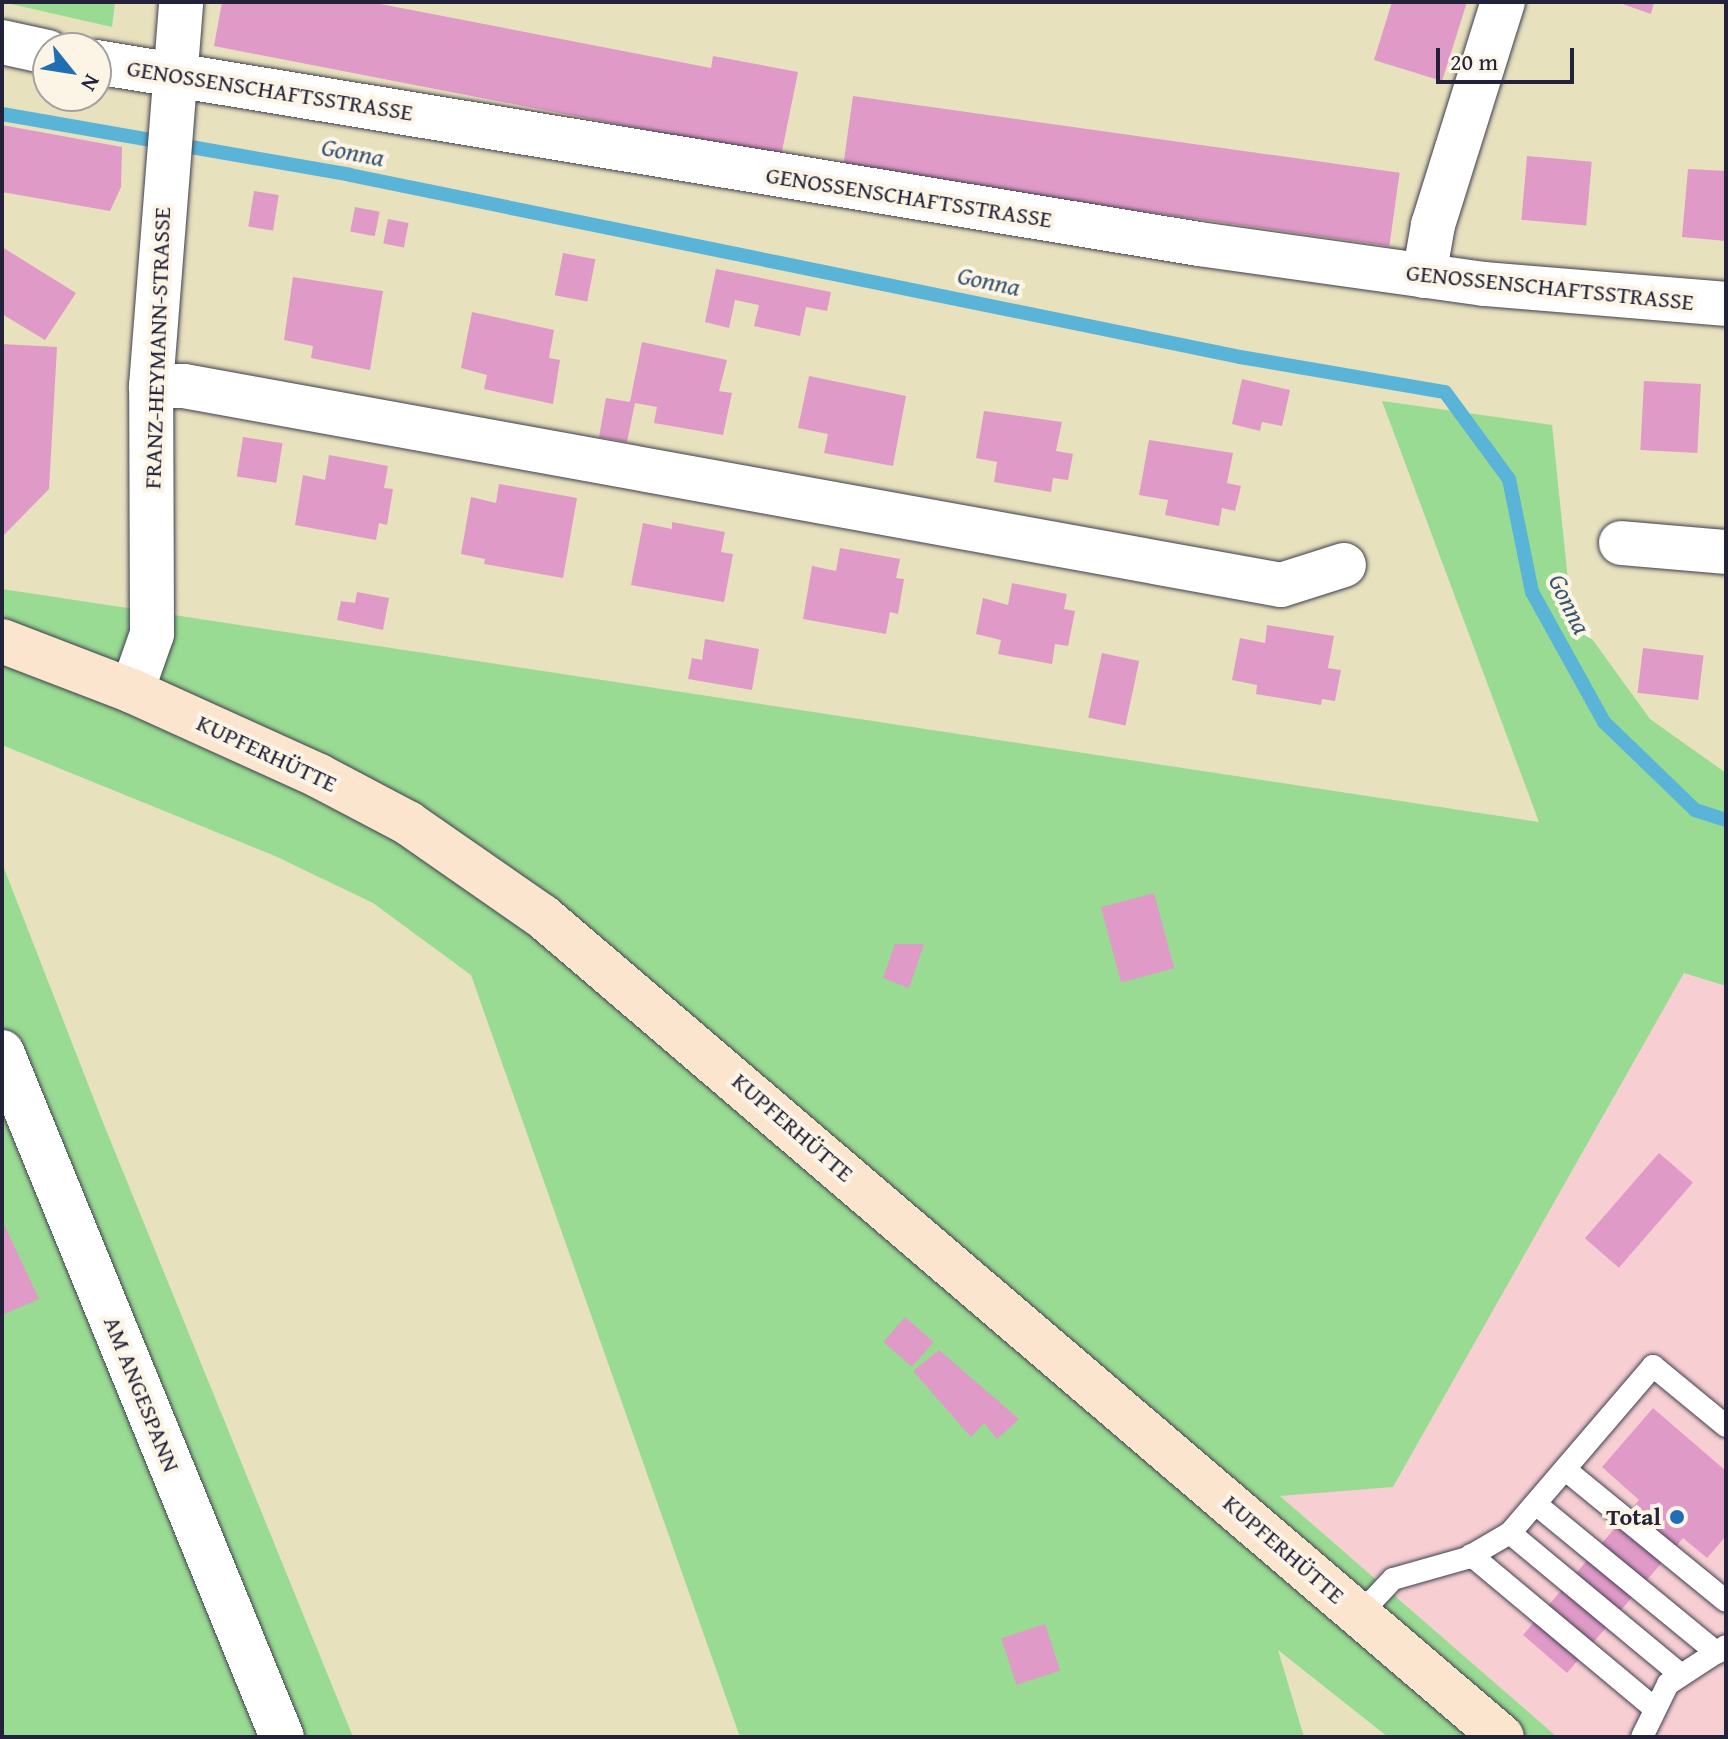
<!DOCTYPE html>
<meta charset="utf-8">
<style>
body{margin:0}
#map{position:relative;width:1728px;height:1739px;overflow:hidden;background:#e7e1be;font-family:"Gentium Book Plus",serif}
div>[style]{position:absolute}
.built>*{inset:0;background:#f7cfd3}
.green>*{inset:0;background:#99db92}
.stream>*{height:14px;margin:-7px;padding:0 7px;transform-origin:7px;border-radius:7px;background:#59b4d7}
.building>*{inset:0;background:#e09ac8;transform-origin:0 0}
.roads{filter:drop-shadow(0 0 2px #403f4f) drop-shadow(0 0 2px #403f4f)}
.lane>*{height:22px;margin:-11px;padding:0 11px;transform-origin:11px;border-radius:11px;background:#fff}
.street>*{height:44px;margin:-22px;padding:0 22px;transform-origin:22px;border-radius:22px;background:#fff}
.secondary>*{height:44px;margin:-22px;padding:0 22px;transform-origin:22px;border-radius:22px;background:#fbe5cf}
.dots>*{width:22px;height:22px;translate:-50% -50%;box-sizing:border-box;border:4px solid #fcf5e5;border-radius:50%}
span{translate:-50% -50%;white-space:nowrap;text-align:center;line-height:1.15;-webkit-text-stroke:8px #fcf5e5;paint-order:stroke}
.street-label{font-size:24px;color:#22223b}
.poi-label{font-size:24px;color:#22223b;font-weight:700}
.right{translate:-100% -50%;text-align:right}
.water-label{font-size:26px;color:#355572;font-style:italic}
.frame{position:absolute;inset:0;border:4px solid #22223b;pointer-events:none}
.north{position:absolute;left:32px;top:32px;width:80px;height:80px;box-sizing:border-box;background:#fcf5e5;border:2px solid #a5a1a1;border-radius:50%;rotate:120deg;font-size:22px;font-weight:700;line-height:32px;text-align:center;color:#22223b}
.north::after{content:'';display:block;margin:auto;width:28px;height:36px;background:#1f6fb2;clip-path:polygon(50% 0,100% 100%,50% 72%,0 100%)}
.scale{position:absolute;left:1436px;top:48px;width:138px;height:36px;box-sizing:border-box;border:4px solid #22223b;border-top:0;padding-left:10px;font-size:24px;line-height:28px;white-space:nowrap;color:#22223b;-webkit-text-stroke:6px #fcf5e5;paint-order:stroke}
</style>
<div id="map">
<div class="built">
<div style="clip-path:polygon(1684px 973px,1726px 986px,1726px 1737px,1557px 1737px,1279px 1495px,1393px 1487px)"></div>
</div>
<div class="green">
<div style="clip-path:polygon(2px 2px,115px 2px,112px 27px)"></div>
<div style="clip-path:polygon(1382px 401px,1552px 425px,1571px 610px,1650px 719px,1726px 773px,1726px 986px,1684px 973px,1393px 1487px,1280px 1496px,1557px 1737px,1388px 1737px,1278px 1650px,1304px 1737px,740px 1737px,471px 975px,373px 903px,275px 856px,2px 745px,2px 589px,1539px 822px)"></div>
<div style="clip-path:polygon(2px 863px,102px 1120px,353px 1737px,2px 1737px)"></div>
</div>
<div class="stream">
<div style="left:2px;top:114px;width:353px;rotate:9.9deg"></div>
<div style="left:350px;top:175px;width:908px;rotate:11.56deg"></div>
<div style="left:1240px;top:357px;width:208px;rotate:9.7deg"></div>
<div style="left:1445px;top:392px;width:108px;rotate:53.7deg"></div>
<div style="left:1509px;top:479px;width:115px;rotate:78.5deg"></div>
<div style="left:1532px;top:592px;width:149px;rotate:61deg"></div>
<div style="left:1604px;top:722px;width:127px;rotate:44deg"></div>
<div style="left:1695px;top:810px;width:33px;rotate:18deg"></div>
</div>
<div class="building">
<div style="clip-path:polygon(222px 2px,370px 2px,711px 68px,713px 56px,798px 72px,781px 156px,214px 46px)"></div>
<div style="clip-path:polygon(1392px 2px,1467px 2px,1442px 81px,1374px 60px)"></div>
<div style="clip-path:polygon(1617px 2px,1654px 2px,1651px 14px)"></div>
<div style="left:853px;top:96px;width:552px;height:74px;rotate:8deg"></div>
<div style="clip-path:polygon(2px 125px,122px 147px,121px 187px,110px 211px,2px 192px)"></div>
<div style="left:1527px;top:156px;width:65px;height:64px;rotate:5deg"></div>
<div style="clip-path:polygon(1688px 169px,1726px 171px,1726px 241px,1682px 237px)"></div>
<div style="left:254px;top:191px;width:25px;height:36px;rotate:9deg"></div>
<div style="left:355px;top:207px;width:25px;height:25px;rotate:11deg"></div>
<div style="left:388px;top:219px;width:21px;height:25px;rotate:11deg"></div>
<div style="clip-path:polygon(2px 247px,76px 293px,45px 340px,2px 314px)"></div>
<div style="left:563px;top:253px;width:33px;height:43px;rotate:11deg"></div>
<div style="clip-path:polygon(716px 269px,831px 292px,827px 311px,806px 307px,800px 336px,754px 326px,759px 305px,735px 300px,729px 328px,705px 322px)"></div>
<div style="clip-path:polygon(293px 277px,383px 291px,370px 370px,311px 358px,313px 346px,284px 340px)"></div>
<div style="clip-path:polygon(472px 312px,554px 330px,549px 358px,560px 360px,553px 404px,484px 389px,487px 375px,461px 368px)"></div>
<div style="clip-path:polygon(642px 342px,727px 360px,719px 391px,732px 393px,723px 435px,654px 423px,657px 407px,635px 403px,627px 442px,599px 437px,606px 398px,630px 402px)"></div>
<div style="clip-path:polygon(2px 344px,57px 347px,49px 489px,2px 537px)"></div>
<div style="clip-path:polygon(809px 376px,906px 396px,893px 466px,824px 453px,828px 434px,798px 428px)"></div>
<div style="clip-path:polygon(1242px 379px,1290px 390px,1282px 426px,1262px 422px,1260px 431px,1232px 424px)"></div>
<div style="left:1644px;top:381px;width:57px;height:69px;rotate:3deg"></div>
<div style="clip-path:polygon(984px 411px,1062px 422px,1056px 451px,1073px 454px,1068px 480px,1053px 478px,1051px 492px,994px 482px,997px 462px,976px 458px)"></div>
<div style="left:243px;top:437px;width:40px;height:40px;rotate:9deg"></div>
<div style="clip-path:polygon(1149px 440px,1233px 453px,1227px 483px,1241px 486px,1235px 511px,1222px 508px,1219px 526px,1165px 515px,1168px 500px,1139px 495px)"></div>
<div style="clip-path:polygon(329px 455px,388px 466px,384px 488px,393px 489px,387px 525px,379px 523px,376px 540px,295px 525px,303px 475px,325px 480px)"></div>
<div style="clip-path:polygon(499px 484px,577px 498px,563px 578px,484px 564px,485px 559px,461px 554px,471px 497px,496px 503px)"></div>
<div style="clip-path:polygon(672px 522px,725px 532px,721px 552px,733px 554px,724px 602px,631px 585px,643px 523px,672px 529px)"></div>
<div style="clip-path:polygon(840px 548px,900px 559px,896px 578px,904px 579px,898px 614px,890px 612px,886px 634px,803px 619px,812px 566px,836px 571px)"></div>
<div style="clip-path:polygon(1012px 583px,1067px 594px,1064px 609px,1075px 611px,1068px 646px,1055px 644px,1052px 664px,998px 654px,1001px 640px,976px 634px,983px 598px,1008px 605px)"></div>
<div style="clip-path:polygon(357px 592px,389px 598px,383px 630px,337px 620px,341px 601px,355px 603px)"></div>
<div style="clip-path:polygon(1267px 625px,1334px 636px,1328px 668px,1341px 670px,1335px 701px,1322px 699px,1321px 705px,1256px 694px,1257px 685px,1232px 680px,1240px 638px,1265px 643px)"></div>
<div style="clip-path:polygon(705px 639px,759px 649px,752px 690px,688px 679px,692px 658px,702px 660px)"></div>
<div style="left:1643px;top:648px;width:61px;height:45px;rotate:7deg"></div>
<div style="left:1102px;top:653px;width:38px;height:66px;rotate:12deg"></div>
<div style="left:1154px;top:893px;width:78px;height:55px;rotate:75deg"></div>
<div style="clip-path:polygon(895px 944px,924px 944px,909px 988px,883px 978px)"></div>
<div style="left:1659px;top:1153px;width:45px;height:113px;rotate:41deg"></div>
<div style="clip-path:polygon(2px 1220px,39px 1299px,2px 1315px)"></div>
<div style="left:905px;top:1317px;width:38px;height:33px;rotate:41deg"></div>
<div style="clip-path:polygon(939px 1350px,1019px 1419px,997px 1439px,984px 1423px,971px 1437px,913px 1371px)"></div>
<div style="clip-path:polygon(1653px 1408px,1726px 1471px,1726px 1536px,1707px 1558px,1683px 1538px,1567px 1673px,1523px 1635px,1639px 1500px,1602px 1467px)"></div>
<div style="left:1045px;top:1624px;width:49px;height:46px;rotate:72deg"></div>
</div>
<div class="roads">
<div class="lane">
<div style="left:1567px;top:1471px;width:205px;rotate:39.3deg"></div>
<div style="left:1537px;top:1505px;width:233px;rotate:39.4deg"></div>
<div style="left:1510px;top:1533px;width:222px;rotate:39.7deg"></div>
<div style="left:1471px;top:1555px;width:239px;rotate:39.9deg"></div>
<div style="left:1360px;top:1614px;width:48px;rotate:-46.7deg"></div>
<div style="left:1393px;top:1579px;width:77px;rotate:-15.8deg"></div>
<div style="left:1467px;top:1558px;width:50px;rotate:-30.2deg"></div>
<div style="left:1510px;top:1533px;width:220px;rotate:-49.4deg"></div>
<div style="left:1653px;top:1366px;width:94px;rotate:39.4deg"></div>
<div style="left:1642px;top:1737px;width:59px;rotate:-63.9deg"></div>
<div style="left:1668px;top:1684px;width:69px;rotate:-33.2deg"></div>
</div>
<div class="street">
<div style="left:2px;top:42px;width:47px;rotate:12.3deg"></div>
<div style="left:96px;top:62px;width:1118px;rotate:9.37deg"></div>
<div style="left:1199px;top:244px;width:288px;rotate:8deg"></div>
<div style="left:1484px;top:284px;width:243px;rotate:4.7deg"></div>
<div style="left:1424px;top:276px;width:52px;rotate:-80deg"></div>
<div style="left:1433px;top:225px;width:234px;rotate:-72.6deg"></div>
<div style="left:151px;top:386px;width:33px"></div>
<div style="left:184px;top:386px;width:1115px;rotate:10.28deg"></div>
<div style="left:1281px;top:585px;width:66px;rotate:-17.6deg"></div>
<div style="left:1621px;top:543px;width:105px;rotate:4.9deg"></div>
<div style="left:132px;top:691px;width:60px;rotate:-70.7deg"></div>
<div style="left:152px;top:634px;width:248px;rotate:-90.2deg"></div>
<div style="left:151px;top:386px;width:385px;rotate:-85.5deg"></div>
<div style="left:2px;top:1052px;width:740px;rotate:67.77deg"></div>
</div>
<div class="secondary">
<div style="left:2px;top:641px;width:139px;rotate:21deg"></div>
<div style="left:132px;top:691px;width:205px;rotate:24.4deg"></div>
<div style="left:319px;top:776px;width:101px;rotate:27.8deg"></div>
<div style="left:408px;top:823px;width:163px;rotate:34.8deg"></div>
<div style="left:542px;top:916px;width:1263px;rotate:40.54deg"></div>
</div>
</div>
<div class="dots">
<div style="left:1677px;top:1517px;background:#1f6fb2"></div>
</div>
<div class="street-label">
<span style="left:270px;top:90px;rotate:9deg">GENOSSENSCHAFTSSTRASSE</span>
<span style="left:909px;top:197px;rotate:9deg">GENOSSENSCHAFTSSTRASSE</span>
<span style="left:1550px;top:287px;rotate:6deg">GENOSSENSCHAFTSSTRASSE</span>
<span style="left:157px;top:348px;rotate:-88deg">FRANZ-HEYMANN-STRASSE</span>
<span style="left:267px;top:753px;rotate:25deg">KUPFERHÜTTE</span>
<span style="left:793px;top:1127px;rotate:41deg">KUPFERHÜTTE</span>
<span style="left:142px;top:1394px;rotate:68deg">AM ANGESPANN</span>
<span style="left:1284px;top:1549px;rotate:41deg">KUPFERHÜTTE</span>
</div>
<div class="poi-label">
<span class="right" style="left:1661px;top:1517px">Total</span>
</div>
<div class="water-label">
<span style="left:353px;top:152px;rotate:11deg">Gonna</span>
<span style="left:989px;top:281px;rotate:12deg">Gonna</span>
<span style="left:1570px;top:604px;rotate:64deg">Gonna</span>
</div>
<div class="frame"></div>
<div class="north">N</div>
<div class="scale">20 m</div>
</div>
